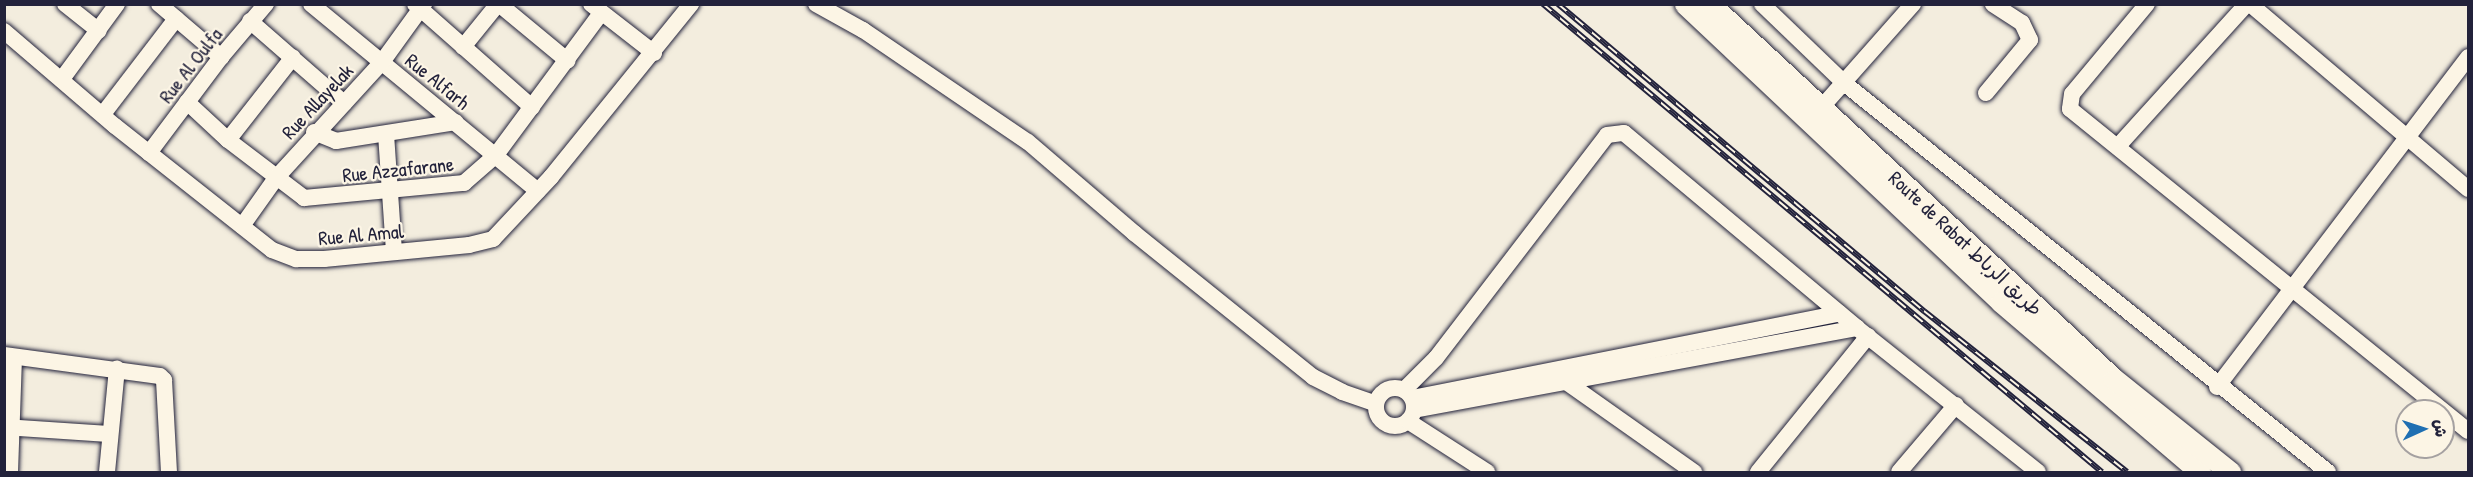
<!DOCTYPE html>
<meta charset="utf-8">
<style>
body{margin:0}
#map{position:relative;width:2473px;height:477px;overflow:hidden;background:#f3edde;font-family:"Patrick Hand","Playpen Sans Arabic",sans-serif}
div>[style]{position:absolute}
.roads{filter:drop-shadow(0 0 2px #22223b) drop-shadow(0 0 2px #22223b)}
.minor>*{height:16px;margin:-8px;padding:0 8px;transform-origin:8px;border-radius:8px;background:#fcf5e5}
.minor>.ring{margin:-8px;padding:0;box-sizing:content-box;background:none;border:16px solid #fcf5e5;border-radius:50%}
.major>*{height:21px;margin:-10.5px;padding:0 10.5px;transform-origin:10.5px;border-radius:10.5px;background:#fcf5e5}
.rail>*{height:6px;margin-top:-3px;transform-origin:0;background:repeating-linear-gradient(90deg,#fcf5e5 0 11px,#22223b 0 22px);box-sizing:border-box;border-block:2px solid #22223b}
span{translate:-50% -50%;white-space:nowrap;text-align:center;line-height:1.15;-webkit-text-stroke:4.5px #fcf5e5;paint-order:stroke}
.street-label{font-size:20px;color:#22223b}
.frame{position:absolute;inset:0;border:6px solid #22223b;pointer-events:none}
.north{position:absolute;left:2395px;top:399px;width:60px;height:60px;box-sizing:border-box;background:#fcf5e5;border:2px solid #a5a1a1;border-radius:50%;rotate:87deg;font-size:16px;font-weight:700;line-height:24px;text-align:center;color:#22223b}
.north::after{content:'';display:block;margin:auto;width:21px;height:27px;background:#1f6fb2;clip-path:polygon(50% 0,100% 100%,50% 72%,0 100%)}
</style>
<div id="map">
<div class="roads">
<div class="minor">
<div style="left:65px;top:4px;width:43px;rotate:38.5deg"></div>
<div style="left:159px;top:4px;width:82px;rotate:40.5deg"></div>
<div style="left:311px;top:4px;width:294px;rotate:39.5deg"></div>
<div style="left:415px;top:4px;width:156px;rotate:41.4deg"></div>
<div style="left:499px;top:4px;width:89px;rotate:39.6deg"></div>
<div style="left:591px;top:4px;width:80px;rotate:37.9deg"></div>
<div style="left:816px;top:4px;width:54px;rotate:29deg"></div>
<div style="left:863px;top:30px;width:199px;rotate:34.2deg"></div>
<div style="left:1028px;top:142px;width:140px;rotate:40.6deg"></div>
<div style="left:1134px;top:233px;width:230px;rotate:38.8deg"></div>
<div style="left:1313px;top:377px;width:33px;rotate:27deg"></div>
<div style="left:1342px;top:392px;width:36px;rotate:19deg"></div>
<div style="left:1762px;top:4px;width:114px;rotate:43.9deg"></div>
<div style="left:1844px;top:83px;width:621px;rotate:38.79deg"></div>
<div style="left:2147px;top:4px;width:117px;rotate:129.8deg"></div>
<div style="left:2072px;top:94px;width:15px;rotate:98deg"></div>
<div style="left:2070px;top:109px;width:512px;rotate:38.97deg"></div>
<div style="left:2250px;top:4px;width:286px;rotate:40.3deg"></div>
<div style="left:250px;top:21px;width:125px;rotate:41.1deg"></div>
<div style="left:4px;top:31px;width:146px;rotate:40.6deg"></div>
<div style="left:115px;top:126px;width:200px;rotate:38.3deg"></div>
<div style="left:272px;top:250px;width:26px;rotate:21deg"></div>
<div style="left:296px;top:259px;width:28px"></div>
<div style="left:324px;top:259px;width:146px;rotate:-5.5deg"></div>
<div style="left:469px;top:245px;width:25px;rotate:-14deg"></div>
<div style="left:493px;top:239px;width:85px;rotate:-46.9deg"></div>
<div style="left:551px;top:177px;width:223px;rotate:-51deg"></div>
<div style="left:463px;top:47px;width:55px;rotate:-50.9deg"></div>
<div style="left:62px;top:79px;width:93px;rotate:-53.7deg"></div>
<div style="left:1986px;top:93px;width:69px;rotate:-50.3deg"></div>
<div style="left:2030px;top:40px;width:19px;rotate:-115deg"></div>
<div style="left:2022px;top:23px;width:35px;rotate:-147deg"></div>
<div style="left:187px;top:102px;width:56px;rotate:42.8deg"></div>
<div style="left:228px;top:140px;width:96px;rotate:37.3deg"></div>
<div style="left:304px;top:198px;width:161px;rotate:-5.4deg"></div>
<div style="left:464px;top:183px;width:43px;rotate:-41.2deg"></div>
<div style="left:496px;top:155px;width:177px;rotate:-53.5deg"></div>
<div style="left:1821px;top:108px;width:139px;rotate:-48.5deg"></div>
<div style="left:103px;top:114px;width:120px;rotate:-52.5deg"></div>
<div style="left:314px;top:132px;width:24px;rotate:22deg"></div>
<div style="left:336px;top:141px;width:121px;rotate:-9deg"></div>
<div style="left:386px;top:134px;width:117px;rotate:86.1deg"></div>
<div style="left:228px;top:140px;width:105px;rotate:-51.9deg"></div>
<div style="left:2119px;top:145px;width:190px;rotate:-47.8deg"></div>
<div style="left:149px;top:153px;width:120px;rotate:-53.1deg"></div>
<div style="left:221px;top:57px;width:70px;rotate:-49.7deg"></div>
<div style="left:242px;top:226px;width:59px;rotate:-54.7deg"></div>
<div style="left:276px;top:178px;width:157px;rotate:-47.6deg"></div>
<div style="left:382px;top:62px;width:72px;rotate:-54.1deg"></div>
<div style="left:4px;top:355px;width:157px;rotate:7.7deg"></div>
<div style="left:160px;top:376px;width:6px;rotate:45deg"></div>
<div style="left:164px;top:380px;width:92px;rotate:86.9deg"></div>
<div style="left:1565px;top:381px;width:158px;rotate:35.2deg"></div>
<div style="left:2217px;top:387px;width:415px;rotate:-52.7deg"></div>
<div class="ring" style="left:1376px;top:388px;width:22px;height:22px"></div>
<div style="left:1404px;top:390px;width:45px;rotate:-45deg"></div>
<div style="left:1436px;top:358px;width:281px;rotate:-52.5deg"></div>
<div style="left:1607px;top:135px;width:17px;rotate:-7deg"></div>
<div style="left:1624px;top:133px;width:304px;rotate:39.9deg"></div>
<div style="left:1857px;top:328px;width:231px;rotate:38.5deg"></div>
<div style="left:1412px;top:398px;width:436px;rotate:-11.2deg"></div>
<div style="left:1414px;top:410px;width:451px;rotate:-10.5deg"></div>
<div style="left:1408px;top:421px;width:94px;rotate:32.8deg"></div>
<div style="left:4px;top:427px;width:105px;rotate:3.8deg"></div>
<div style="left:10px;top:472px;width:114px;rotate:-88deg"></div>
<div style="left:107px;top:472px;width:104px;rotate:-84.5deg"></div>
<div style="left:1758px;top:472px;width:175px;rotate:-51deg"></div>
<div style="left:1899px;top:472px;width:88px;rotate:-49.6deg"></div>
</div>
<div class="major">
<div style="left:1685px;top:4px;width:434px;rotate:43.3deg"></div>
<div style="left:2001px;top:302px;width:262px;rotate:40.5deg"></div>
<div style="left:1710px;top:4px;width:551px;rotate:42.87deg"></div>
<div style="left:2114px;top:379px;width:149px;rotate:38.7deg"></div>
</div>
</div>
<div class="rail">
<div style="left:1543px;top:4px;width:729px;rotate:39.94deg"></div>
<div style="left:1558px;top:4px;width:478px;rotate:40deg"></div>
<div style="left:1924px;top:311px;width:259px;rotate:38.4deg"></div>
</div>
<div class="street-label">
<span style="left:190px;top:65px;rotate:-52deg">Rue Al Oulfa</span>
<span style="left:438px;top:81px;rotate:39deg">Rue Alfarh</span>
<span style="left:317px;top:101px;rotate:-47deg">Rue Allayelak</span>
<span style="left:398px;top:169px;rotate:-6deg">Rue Azzafarane</span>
<span style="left:361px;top:234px;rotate:-5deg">Rue Al Amal</span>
<span style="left:1966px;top:243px;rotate:43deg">Route de Rabat طريق الرباط</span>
</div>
<div class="frame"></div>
<div class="north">ش</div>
</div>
